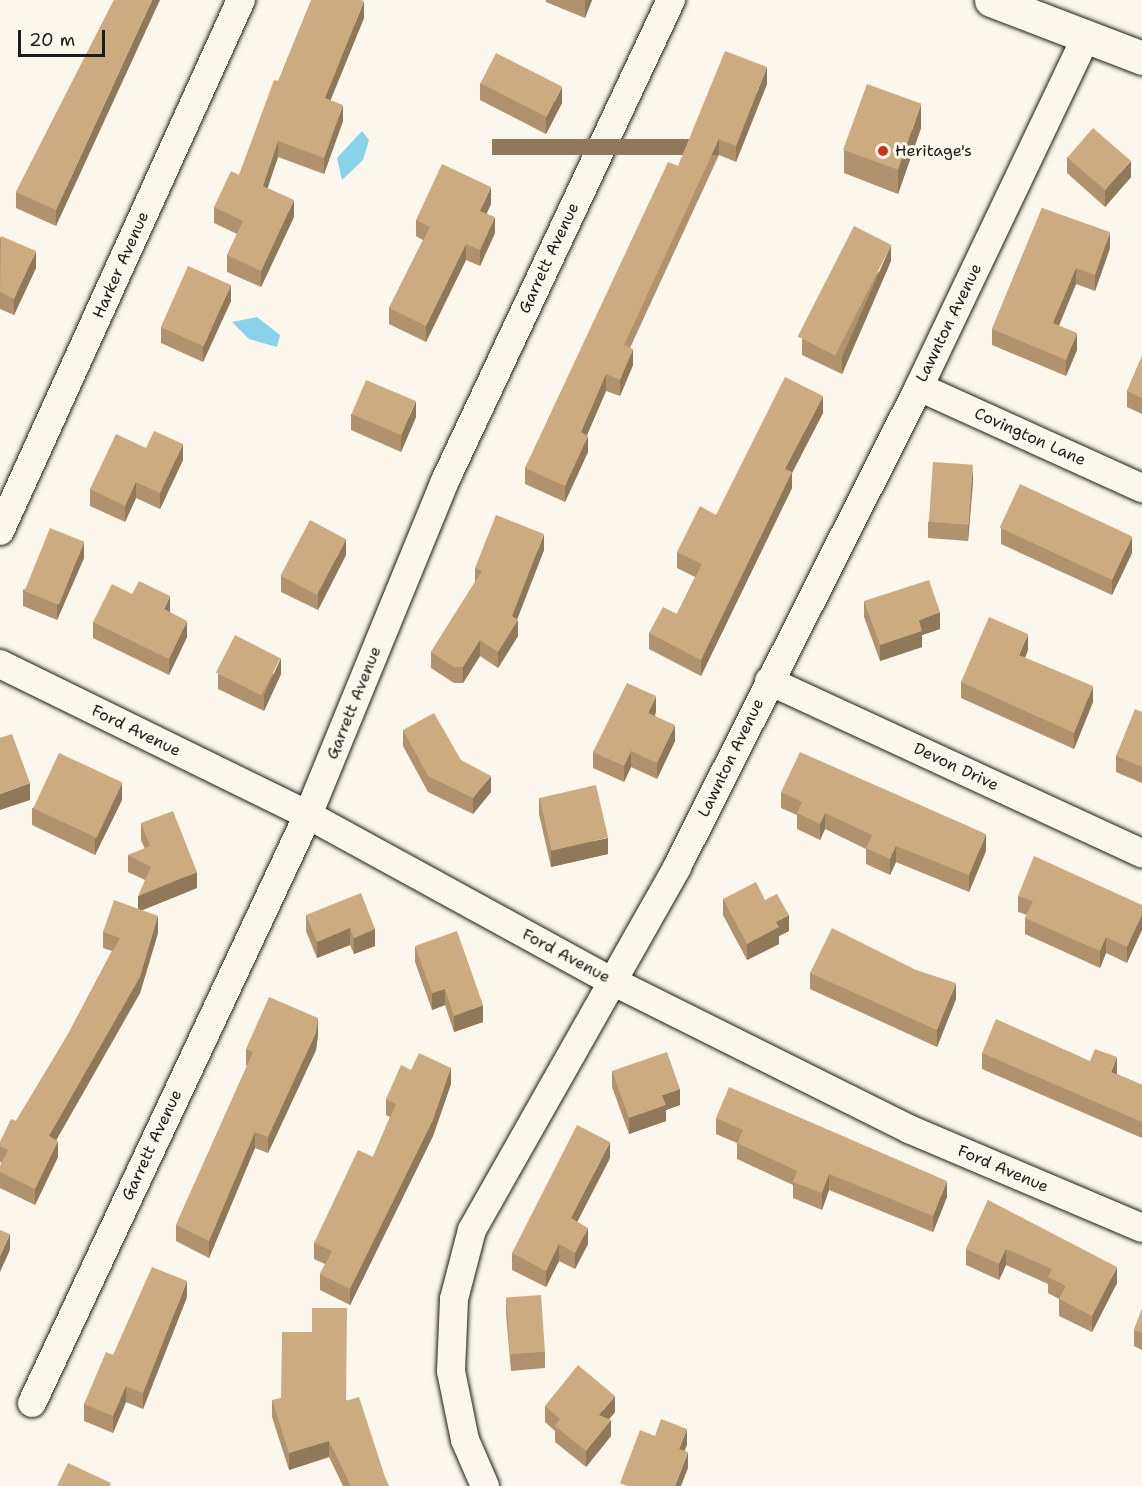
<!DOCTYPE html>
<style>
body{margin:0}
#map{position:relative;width:1142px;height:1486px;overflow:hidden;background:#fbf7ec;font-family:"Shantell Sans",sans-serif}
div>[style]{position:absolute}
.water>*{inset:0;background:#89d3ea}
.roads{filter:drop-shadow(0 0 2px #1c1c1c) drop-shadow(0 0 2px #1c1c1c)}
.minor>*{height:28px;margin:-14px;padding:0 14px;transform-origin:14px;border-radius:14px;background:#fbf7ec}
.major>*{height:33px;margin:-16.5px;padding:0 16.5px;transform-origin:16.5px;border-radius:16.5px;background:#fbf7ec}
.wall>*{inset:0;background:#b0936e}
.shaded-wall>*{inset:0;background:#90785a;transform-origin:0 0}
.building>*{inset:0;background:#cdab80;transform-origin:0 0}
.dots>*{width:16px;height:16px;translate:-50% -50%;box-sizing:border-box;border:3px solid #fbf7ec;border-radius:50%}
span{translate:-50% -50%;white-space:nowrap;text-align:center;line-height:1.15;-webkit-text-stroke:6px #fbf7ec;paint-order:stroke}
.poi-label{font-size:16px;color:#1c1c1c}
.left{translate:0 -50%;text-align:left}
.street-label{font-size:16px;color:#1c1c1c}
.scale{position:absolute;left:18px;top:30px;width:87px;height:27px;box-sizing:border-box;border:3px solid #1c1c1c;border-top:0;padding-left:8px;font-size:18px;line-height:21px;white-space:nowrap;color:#1c1c1c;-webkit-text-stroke:4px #fbf7ec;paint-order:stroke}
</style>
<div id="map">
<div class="water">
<div style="clip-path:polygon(362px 131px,369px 140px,363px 160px,342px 180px,337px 158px)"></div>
<div style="clip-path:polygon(257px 317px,280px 335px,277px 347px,249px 339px,232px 322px)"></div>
</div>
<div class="roads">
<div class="minor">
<div style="left:919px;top:387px;width:245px;rotate:24.4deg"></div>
<div style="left:0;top:531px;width:583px;rotate:-65.59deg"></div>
<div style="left:0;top:664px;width:343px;rotate:26.1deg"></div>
<div style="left:308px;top:815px;width:344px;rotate:28.7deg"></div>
<div style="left:610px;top:980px;width:334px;rotate:26.5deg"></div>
<div style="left:909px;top:1129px;width:253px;rotate:23deg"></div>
<div style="left:769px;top:681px;width:411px;rotate:24.8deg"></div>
<div style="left:32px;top:1403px;width:650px;rotate:-64.86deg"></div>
<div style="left:308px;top:815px;width:359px;rotate:-67.7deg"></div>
<div style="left:444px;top:483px;width:534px;rotate:-64.83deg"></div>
<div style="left:485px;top:1486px;width:50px;rotate:-113.5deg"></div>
<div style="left:465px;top:1440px;width:70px;rotate:-101.5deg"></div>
<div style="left:451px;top:1371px;width:72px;rotate:-87.6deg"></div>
<div style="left:454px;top:1299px;width:71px;rotate:-75.4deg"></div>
<div style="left:472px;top:1230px;width:417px;rotate:-60.5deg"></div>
<div style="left:677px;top:867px;width:538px;rotate:-63.24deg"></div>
<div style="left:919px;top:387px;width:388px;rotate:-64.5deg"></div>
</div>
<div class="major">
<div style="left:991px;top:0;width:162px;rotate:21deg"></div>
</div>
</div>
<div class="wall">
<div style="clip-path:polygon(114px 0,56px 226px,16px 208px,16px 192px)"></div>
<div style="clip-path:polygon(546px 0,592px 0,585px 18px,546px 2px)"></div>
<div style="clip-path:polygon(364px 18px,330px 100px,343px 121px,324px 174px,278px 157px,267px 188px,294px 217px,261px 287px,227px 272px,227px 255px,237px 234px,214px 223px,214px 207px,239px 175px,278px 81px)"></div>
<div style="clip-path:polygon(480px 83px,562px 103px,546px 134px,480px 100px)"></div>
<div style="clip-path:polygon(767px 84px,736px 162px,719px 155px,630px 348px,633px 365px,620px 396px,606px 391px,587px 435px,588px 452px,565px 502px,525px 484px,525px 468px,678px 166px)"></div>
<div style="clip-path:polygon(921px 128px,898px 194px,844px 173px,844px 150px)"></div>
<div style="clip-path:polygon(1067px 157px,1131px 177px,1105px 207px,1067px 173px)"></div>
<div style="clip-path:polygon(491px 204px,487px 213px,495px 233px,480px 266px,466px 260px,426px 342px,389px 324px,389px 308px,423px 240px,416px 236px,416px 220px)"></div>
<div style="clip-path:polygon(1042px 208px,1110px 248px,1095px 291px,1076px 284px,1059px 326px,1077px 350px,1066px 376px,992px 345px,992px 329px)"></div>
<div style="clip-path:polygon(0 237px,36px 268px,14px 315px,0 309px)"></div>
<div style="clip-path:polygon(891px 261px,842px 374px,802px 355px,802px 339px)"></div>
<div style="clip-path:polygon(231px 301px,203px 362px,161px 343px,161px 327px)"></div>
<div style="clip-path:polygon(1142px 356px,1142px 414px,1127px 407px,1127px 391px)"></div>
<div style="clip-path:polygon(823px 413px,792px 473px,792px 488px,701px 676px,649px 649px,649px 633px,677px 614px,695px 577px,677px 568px,677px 552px)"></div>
<div style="clip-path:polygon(351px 414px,416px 417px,401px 452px,351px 430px)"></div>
<div style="clip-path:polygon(146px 448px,183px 460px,160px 509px,136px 498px,125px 522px,90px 506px,90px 489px)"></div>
<div style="clip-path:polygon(973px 481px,968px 541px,928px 538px,928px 522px)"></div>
<div style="clip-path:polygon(1001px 528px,1132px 553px,1112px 595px,1001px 544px)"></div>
<div style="clip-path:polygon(544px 550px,517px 619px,518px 636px,498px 668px,480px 656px,463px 683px,454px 683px,431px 668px,431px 652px,475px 582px,475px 568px)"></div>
<div style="clip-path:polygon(346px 555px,318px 610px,281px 592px,281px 576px)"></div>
<div style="clip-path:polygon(84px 558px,57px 620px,23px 606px,23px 590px)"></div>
<div style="clip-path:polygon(864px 601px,940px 629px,922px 635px,922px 647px,880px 661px,864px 617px)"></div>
<div style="clip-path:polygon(170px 612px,187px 637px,169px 675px,93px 638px,93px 622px)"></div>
<div style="clip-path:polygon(1028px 650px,1025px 658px,1093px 702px,1074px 749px,961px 698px,961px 682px)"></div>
<div style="clip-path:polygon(218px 673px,281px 674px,264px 711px,218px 689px)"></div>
<div style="clip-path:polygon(656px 712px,655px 715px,675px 741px,657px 779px,631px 767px,624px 782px,593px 768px,593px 752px)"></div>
<div style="clip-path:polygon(1142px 712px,1142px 783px,1116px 772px,1116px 756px)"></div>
<div style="clip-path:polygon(403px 730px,461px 760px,491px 792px,473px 814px,428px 792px,403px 746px)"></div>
<div style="clip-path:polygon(781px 792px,986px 851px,969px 892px,896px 862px,890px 875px,866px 864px,866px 849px,825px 829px,820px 840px,797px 829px,797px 815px,781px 808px)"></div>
<div style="clip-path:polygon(539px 798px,608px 854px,551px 867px,539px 814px)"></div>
<div style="clip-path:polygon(122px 800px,95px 855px,32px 825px,32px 808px)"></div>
<div style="clip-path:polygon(141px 823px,197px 888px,142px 910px,158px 933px,140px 993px,56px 1140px,58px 1157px,35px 1205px,0 1188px,0 1166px,2px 1163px,0 1162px,0 1142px,16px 1121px,67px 1036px,112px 951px,103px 948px,103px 932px,138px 909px,145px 880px,128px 872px,128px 855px,145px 849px,141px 840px)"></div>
<div style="clip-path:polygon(1018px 896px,1142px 905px,1127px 963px,1106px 953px,1100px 968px,1025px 934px,1025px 918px,1027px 915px,1018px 912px)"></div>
<div style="clip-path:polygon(723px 899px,765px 900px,789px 931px,779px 936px,779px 944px,747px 960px,723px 915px)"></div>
<div style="clip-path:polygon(306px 915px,375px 929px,375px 946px,354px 954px,350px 945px,317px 958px,306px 931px)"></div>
<div style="clip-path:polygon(415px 946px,483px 1022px,454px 1032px,445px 1005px,432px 1010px,415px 962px)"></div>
<div style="clip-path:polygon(916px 970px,956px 999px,937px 1047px,810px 989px,810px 973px)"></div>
<div style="clip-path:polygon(318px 1035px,316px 1050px,268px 1153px,255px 1148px,209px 1258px,176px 1241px,176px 1225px,247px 1066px,246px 1065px,246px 1049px)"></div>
<div style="clip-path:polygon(982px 1053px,1117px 1074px,1142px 1085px,1142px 1138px,982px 1069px)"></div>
<div style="clip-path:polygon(411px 1070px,451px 1084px,433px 1136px,350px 1305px,320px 1290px,320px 1274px,325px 1264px,314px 1259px,314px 1243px,373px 1157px,390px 1117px,386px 1115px,386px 1099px)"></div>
<div style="clip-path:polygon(612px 1071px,680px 1105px,666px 1110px,666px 1121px,629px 1134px,612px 1087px)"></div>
<div style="clip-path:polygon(716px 1118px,947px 1197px,933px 1232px,829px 1190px,822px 1210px,793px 1198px,793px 1185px,737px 1159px,737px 1143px,716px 1134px)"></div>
<div style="clip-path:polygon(610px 1158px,577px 1222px,588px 1244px,575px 1269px,559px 1261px,546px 1287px,512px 1270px,512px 1253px)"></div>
<div style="clip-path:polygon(988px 1200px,1117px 1283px,1092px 1332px,1059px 1316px,1059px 1299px,1048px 1293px,1048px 1284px,1006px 1265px,999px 1280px,966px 1265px,966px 1249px)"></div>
<div style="clip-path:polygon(187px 1297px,143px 1409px,126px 1402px,113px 1433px,84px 1421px,84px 1404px,113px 1355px)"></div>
<div style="clip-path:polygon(506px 1298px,545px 1352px,545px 1368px,511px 1371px,506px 1314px)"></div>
<div style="clip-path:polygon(1142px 1309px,1142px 1350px,1134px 1346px,1134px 1330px)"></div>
<div style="clip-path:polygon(272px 1400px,347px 1400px,389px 1486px,343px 1486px,329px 1457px,289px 1470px,272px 1417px)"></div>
<div style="clip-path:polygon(545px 1406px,615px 1412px,609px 1419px,611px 1436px,586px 1467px,555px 1442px,555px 1431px,545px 1422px)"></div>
</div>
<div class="shaded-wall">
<div style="clip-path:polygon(152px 0,160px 0,56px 226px,56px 210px)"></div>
<div style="clip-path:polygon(585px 0,592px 0,585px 18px)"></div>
<div style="clip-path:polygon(364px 1px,364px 18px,325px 114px,325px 98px)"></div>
<div style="clip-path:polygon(767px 67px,767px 84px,736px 162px,736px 146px)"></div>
<div style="clip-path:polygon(562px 87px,562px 103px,546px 134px,546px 118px)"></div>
<div style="clip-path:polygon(921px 104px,921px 128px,898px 194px,898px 171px)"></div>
<div style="clip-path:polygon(343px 105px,343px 121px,324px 174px,324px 158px)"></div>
<div style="left:719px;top:139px;width:16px;height:227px;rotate:90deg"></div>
<div style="clip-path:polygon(278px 141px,278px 157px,263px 202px,263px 186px)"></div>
<div style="clip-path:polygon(1131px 161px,1131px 177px,1105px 207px,1105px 190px)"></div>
<div style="clip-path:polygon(491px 187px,491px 204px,480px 227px,480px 211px)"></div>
<div style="clip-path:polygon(294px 200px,294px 217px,261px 287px,261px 271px)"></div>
<div style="clip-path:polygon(495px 217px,495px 233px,480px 266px,480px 250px)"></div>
<div style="clip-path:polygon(1110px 232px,1110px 248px,1095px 291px,1095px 275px)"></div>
<div style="clip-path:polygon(466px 244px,466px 260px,426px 342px,426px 326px)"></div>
<div style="clip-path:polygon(891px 245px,891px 261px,842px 374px,842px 357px)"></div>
<div style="clip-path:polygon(36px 251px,36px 268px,14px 315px,14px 299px)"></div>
<div style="clip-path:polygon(1076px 268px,1076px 284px,1053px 339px,1053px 323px)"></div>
<div style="clip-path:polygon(231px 285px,231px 301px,203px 362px,203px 346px)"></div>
<div style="clip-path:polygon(1077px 333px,1077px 350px,1066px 376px,1066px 360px)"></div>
<div style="clip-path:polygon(633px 349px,633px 365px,620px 396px,620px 380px)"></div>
<div style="clip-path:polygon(606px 374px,606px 391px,581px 449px,581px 432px)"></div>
<div style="clip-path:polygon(823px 396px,823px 413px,792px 473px,792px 488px,701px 676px,701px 660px,785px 469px)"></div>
<div style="clip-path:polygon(416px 401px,416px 417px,401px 452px,401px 436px)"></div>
<div style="clip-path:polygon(588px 436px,588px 452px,565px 502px,565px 486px)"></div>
<div style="clip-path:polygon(183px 444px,183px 460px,160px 509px,160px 493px)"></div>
<div style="clip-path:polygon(973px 465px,973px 481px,968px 541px,968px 525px)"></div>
<div style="clip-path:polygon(136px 482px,136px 498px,125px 522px,125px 506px)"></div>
<div style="clip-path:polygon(544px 534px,544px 550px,515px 625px,518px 620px,518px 636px,498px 668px,498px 652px)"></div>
<div style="clip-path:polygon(1132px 537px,1132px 553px,1112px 595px,1112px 579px)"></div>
<div style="clip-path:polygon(346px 539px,346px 555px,318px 610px,318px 594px)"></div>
<div style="clip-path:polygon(84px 542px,84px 558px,57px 620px,57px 604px)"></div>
<div style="clip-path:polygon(170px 596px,170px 613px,164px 609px)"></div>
<div style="clip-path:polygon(940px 612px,940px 629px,922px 635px,922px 647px,880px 661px,880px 645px,919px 620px)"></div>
<div style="clip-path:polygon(187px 621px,187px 637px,169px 675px,169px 659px)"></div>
<div style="clip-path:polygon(1028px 634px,1028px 650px,1019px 672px,1019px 655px)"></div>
<div style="clip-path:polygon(480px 640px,480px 656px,463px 683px,463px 667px)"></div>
<div style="clip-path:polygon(281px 658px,281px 674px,264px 711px,264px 695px)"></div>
<div style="clip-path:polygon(1093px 686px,1093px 702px,1074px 749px,1074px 733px)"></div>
<div style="clip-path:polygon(656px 696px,656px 712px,648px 729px,648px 713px)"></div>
<div style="clip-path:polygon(675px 725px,675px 741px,657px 779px,657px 763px)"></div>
<div style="clip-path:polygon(631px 751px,631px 767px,624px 782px,624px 766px)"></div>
<div style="clip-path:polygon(491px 776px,491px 792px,473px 814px,473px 798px)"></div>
<div style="clip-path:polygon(30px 783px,30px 800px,0 810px,0 794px)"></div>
<div style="clip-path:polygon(122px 783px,122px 800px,95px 855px,95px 839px)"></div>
<div style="clip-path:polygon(825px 813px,825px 829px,820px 840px,820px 824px)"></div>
<div style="clip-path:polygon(986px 834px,986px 851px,969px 892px,969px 875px)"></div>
<div style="clip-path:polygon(608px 838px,608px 854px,551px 867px,551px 850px)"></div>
<div style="clip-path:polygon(896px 846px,896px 862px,890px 875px,890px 859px)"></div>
<div style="clip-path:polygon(197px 872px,197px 888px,138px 912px,138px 896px)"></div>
<div style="clip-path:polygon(1142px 914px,1142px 930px,1127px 963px,1127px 947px)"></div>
<div style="clip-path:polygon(789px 915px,789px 931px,779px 936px,779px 944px,747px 960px,747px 944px,776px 922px)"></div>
<div style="clip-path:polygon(158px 916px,158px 933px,140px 993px,49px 1153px,49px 1136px)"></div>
<div style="clip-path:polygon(350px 928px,350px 945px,317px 958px,317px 942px)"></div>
<div style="clip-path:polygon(375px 929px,375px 946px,354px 954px,354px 938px)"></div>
<div style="clip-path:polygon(1106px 937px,1106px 953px,1100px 968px,1100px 951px)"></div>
<div style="clip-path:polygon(956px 983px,956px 999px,937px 1047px,937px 1030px)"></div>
<div style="clip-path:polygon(445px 989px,445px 1005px,432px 1010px,432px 993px)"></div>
<div style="clip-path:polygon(483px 1005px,483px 1022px,454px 1032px,454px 1016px)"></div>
<div style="clip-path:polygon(318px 1018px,318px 1035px,316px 1050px,268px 1153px,268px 1137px)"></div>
<div style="clip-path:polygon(1117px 1057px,1117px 1074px,1111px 1088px,1111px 1072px)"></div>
<div style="clip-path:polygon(451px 1068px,451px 1084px,433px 1136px,350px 1305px,350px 1289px)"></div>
<div style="clip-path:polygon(680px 1089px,680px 1105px,666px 1110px,666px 1121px,629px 1134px,629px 1118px,662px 1095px)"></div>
<div style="clip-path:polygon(255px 1132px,255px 1148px,209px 1258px,209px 1241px)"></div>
<div style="clip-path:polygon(58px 1141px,58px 1157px,35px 1205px,35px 1189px)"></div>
<div style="clip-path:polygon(610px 1142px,610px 1158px,571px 1234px,571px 1218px)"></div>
<div style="clip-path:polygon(829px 1174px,829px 1190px,822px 1210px,822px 1193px)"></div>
<div style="clip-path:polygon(947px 1181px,947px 1197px,933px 1232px,933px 1216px)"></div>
<div style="clip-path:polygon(588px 1228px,588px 1244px,575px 1269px,575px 1253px)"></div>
<div style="clip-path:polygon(10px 1234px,10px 1250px,0 1272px,0 1256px)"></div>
<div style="clip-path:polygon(559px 1244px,559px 1261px,546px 1287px,546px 1271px)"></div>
<div style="clip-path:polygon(1006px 1249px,1006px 1265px,999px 1280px,999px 1264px)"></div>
<div style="clip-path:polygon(1117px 1267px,1117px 1283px,1092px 1332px,1092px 1316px)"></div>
<div style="clip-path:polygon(187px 1281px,187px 1297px,143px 1409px,143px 1393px)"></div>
<div style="clip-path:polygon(126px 1386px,126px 1402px,113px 1433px,113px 1416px)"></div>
<div style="clip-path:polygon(615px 1396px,615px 1412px,599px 1431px,599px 1415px)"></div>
<div style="clip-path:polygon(611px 1420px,611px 1436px,586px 1467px,586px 1451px)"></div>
<div style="clip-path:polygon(687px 1429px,687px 1445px,679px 1465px,679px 1449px)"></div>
<div style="clip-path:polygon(329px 1441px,329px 1457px,289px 1470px,289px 1453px)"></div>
<div style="clip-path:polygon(688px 1452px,688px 1468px,681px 1486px,675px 1486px)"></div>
</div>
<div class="building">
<div style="clip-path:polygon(114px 0,152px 0,56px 210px,16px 192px)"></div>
<div style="clip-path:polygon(311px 0,361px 0,364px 1px,325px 98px,343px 105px,324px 158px,278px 141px,263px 186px,294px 200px,261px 271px,227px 255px,243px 221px,214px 207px,231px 171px,239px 175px,274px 80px,278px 81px)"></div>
<div style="clip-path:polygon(725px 51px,767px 67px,736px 146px,719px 139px,624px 345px,633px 349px,620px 380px,606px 374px,581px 432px,588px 436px,565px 486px,525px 468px,668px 162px,678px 166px)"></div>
<div style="left:496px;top:53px;width:74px;height:34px;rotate:27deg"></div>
<div style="left:867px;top:84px;width:58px;height:70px;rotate:20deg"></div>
<div style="left:1093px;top:128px;width:50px;height:39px;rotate:41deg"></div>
<div style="clip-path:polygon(442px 164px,491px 187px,480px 211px,495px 217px,480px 250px,466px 244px,426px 326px,389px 308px,430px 227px,416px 220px)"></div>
<div style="clip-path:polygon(1042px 208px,1110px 232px,1095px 275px,1076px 268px,1053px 323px,1077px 333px,1066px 360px,992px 329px)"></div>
<div style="left:854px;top:226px;width:42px;height:124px;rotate:27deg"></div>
<div style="clip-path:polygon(1px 236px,36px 251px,14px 299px,0 292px)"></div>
<div style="left:188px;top:266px;width:47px;height:67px;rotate:24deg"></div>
<div style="clip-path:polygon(1142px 356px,1142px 398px,1127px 391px)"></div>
<div style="clip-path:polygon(785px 377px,823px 396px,785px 469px,792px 472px,701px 660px,649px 633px,663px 607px,677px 614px,702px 564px,677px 552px,700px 506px,716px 515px)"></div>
<div style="left:366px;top:380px;width:54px;height:37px;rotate:23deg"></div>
<div style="clip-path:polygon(154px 431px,183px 444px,160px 493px,136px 482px,125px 506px,90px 489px,116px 434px,146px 448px)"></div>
<div style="left:933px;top:462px;width:40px;height:60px;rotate:4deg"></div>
<div style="left:1020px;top:484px;width:124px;height:48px;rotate:25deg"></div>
<div style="clip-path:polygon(496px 515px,544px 534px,512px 616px,518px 620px,498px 652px,480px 640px,463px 667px,454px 667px,431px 652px,482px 571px,475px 568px)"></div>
<div style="left:310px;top:520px;width:41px;height:63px;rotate:28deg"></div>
<div style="left:50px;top:528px;width:37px;height:68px;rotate:22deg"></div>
<div style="clip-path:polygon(929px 580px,940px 612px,919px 620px,922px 631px,880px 645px,864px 601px)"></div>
<div style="clip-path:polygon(139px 581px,170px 596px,164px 609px,187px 621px,169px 659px,93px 622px,112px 584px,132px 594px)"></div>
<div style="clip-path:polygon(989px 617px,1028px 634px,1019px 655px,1093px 686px,1074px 733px,961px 682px)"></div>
<div style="left:235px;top:635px;width:51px;height:42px;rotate:27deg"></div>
<div style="clip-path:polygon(627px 683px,656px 696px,648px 713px,675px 725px,657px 763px,631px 751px,624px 766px,593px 752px)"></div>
<div style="clip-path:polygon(1135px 709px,1142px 712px,1142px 767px,1116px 756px)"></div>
<div style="clip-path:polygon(434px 713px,461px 760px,491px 776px,473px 798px,428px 776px,403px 730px)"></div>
<div style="clip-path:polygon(12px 734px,30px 783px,0 794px,0 738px)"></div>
<div style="clip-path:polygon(800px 752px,986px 834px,969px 875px,896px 846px,890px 859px,866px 848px,872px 835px,825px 813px,820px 824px,797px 813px,802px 802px,781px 792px)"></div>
<div style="left:59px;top:753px;width:70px;height:61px;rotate:25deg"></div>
<div style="left:596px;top:785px;width:54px;height:58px;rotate:77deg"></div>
<div style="clip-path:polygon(173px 811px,197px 872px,138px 896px,151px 867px,128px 855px,150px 846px,141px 823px)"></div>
<div style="clip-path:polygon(1034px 856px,1142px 905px,1142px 914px,1127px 947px,1106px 937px,1100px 951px,1025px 918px,1033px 901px,1018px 896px)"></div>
<div style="clip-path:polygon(756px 882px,765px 900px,777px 894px,789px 915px,776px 922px,779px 927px,747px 944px,723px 899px)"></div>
<div style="clip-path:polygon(361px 893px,375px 929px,354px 938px,350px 928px,317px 942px,306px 915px)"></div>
<div style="clip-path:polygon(114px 900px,158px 916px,140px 977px,49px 1136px,58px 1141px,35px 1189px,0 1172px,0 1166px,8px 1150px,0 1146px,0 1142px,11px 1119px,16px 1121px,67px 1036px,120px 938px,103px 932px)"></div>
<div style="clip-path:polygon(832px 928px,916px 970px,956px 983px,937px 1030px,810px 973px)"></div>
<div style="clip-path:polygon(457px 931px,483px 1005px,454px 1016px,445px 989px,432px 993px,415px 946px)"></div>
<div style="clip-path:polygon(269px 997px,318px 1018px,316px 1033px,268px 1137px,255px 1132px,209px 1241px,176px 1225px,253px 1052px,246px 1049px)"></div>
<div style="clip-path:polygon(996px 1019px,1090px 1061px,1095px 1049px,1117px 1057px,1111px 1072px,1142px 1085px,1142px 1122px,982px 1053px)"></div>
<div style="clip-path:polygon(667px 1052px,680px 1089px,662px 1095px,666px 1105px,629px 1118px,612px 1071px)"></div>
<div style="clip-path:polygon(419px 1053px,451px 1068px,433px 1120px,350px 1289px,320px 1274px,332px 1251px,314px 1243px,358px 1150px,373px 1157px,396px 1104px,386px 1099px,401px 1065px,411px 1070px)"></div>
<div style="clip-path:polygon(729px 1087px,947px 1181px,933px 1216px,829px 1174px,822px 1193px,793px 1182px,797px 1171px,737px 1143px,743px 1130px,716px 1118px)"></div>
<div style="clip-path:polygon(577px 1125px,610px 1142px,571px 1218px,588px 1228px,575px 1253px,559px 1244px,546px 1271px,512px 1253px)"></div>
<div style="clip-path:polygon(988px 1200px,1117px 1267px,1092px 1316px,1059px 1299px,1066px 1286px,1048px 1277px,1052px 1269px,1006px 1249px,999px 1264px,966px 1249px)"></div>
<div style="clip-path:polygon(0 1230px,10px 1234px,0 1256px)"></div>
<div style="clip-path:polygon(152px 1267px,187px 1281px,143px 1393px,126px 1386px,113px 1416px,84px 1404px,106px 1352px,113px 1355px)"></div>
<div style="left:541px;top:1295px;width:57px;height:35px;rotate:86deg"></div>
<div style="clip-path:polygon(312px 1308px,347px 1308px,346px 1401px,359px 1397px,386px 1480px,389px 1486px,351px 1486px,329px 1441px,289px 1453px,272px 1400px,281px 1398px,282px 1332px,312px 1332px)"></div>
<div style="clip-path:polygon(1142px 1309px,1142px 1333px,1134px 1330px)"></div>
<div style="clip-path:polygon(578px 1365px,615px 1396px,599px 1415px,611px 1420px,586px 1451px,555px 1426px,560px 1419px,545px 1406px)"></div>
<div style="clip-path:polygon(661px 1419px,687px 1429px,679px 1449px,688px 1452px,675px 1486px,627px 1486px,620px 1483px,640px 1430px,655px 1436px)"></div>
<div style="clip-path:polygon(68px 1463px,111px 1483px,110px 1486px,57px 1486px)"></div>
</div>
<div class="dots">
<div style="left:883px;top:151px;background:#c8321e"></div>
</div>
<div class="poi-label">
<span class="left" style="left:895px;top:151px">Heritage's</span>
</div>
<div class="street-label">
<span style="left:549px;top:258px;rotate:-65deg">Garrett Avenue</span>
<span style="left:121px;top:265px;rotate:-66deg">Harker Avenue</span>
<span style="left:949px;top:323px;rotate:-64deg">Lawnton Avenue</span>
<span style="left:1030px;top:437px;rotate:24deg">Covington Lane</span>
<span style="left:354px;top:703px;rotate:-68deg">Garrett Avenue</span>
<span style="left:136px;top:731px;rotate:26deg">Ford Avenue</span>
<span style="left:731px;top:758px;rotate:-64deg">Lawnton Avenue</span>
<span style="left:956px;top:767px;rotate:25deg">Devon Drive</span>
<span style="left:566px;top:956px;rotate:28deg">Ford Avenue</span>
<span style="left:152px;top:1145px;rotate:-65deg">Garrett Avenue</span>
<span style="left:1003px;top:1169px;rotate:23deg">Ford Avenue</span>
</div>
<div class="scale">20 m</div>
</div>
